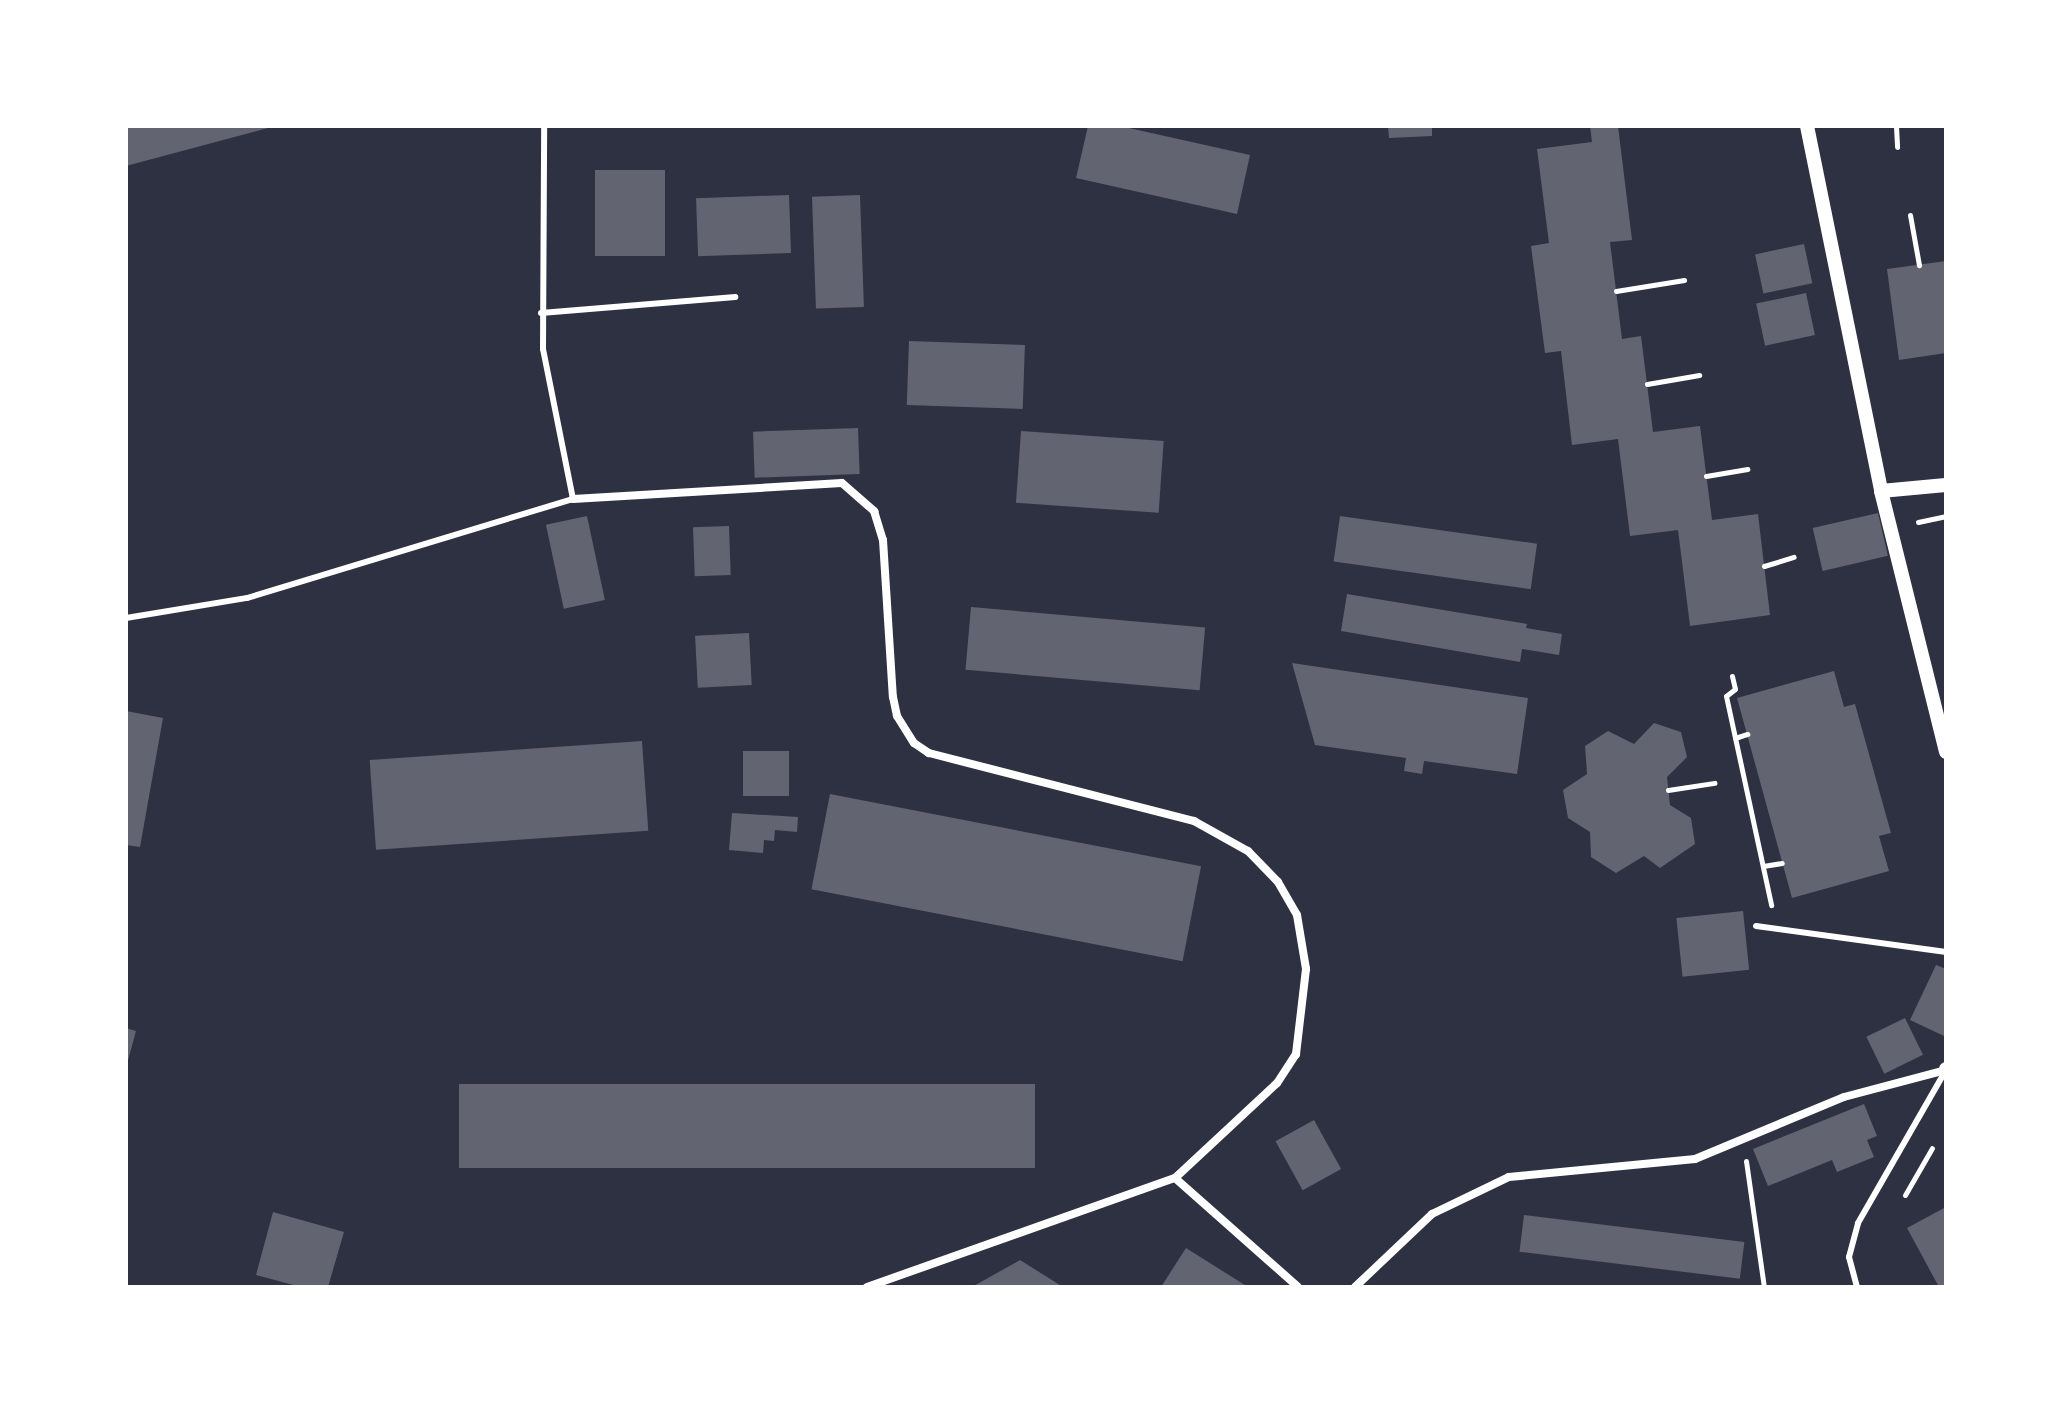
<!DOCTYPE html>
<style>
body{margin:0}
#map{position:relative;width:2072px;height:1413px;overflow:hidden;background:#2d3142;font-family:"Nunito Sans",sans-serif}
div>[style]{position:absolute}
.building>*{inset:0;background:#626471;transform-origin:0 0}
.path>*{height:5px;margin:-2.5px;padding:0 2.5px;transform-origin:2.5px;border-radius:2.5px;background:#fff}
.service>*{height:6px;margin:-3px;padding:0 3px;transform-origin:3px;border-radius:3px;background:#fff}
.minor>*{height:8px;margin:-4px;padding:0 4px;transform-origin:4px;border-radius:4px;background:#fff}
.tertiary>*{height:14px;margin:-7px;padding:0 7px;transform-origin:7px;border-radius:7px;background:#fff}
span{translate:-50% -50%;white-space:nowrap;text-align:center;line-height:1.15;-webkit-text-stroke:6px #fff;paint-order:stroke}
.frame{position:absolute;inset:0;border:128px solid #fff;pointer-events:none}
</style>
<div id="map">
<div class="building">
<div style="clip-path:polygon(126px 126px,271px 126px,272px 127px,126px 166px)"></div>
<div style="clip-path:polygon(1088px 126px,1120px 126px,1250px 155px,1237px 214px,1076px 178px)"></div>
<div style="clip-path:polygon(1388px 126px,1432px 126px,1432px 136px,1389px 138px)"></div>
<div style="clip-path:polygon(1590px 126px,1618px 126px,1632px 240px,1610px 242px,1622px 339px,1641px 336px,1653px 432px,1700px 426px,1712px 520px,1758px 514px,1770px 615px,1690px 626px,1678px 530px,1630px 536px,1618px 439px,1572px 445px,1561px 351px,1545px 353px,1531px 246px,1549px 243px,1537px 149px,1592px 142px)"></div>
<div style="left:595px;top:170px;width:70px;height:86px"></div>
<div style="left:789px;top:195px;width:58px;height:93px;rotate:88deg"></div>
<div style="left:860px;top:195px;width:112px;height:48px;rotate:88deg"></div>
<div style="left:1804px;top:244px;width:40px;height:50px;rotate:78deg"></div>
<div style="clip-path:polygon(1946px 261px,1946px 353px,1899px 360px,1887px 269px)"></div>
<div style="left:1806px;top:293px;width:43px;height:51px;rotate:78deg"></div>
<div style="left:909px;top:341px;width:116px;height:64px;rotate:2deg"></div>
<div style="left:858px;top:428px;width:46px;height:105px;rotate:88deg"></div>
<div style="left:1021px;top:431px;width:143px;height:72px;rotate:4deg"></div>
<div style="left:1878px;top:513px;width:44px;height:67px;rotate:77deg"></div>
<div style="left:587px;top:516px;width:86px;height:42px;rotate:78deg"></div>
<div style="left:1340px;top:516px;width:199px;height:46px;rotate:8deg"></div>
<div style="left:729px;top:526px;width:49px;height:36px;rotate:88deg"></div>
<div style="clip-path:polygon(1347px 594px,1527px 624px,1526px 628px,1562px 634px,1559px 655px,1522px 649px,1520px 662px,1341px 631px)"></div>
<div style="left:971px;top:607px;width:235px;height:63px;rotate:5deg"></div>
<div style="left:749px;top:633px;width:52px;height:54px;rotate:87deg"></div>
<div style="clip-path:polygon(1292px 663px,1528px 698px,1517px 774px,1424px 761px,1422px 774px,1404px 771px,1406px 758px,1315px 745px)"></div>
<div style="clip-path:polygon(1834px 671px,1844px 707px,1855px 704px,1891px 833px,1879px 836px,1889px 871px,1792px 898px,1737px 698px)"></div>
<div style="clip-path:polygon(126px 711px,163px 718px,140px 847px,126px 845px)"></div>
<div style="clip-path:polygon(1654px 723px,1681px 732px,1687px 757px,1667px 777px,1670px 805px,1691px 818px,1695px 844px,1660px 868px,1644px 856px,1616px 873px,1591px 857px,1590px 832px,1568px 818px,1563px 790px,1587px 774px,1585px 746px,1608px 731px,1634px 744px)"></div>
<div style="left:642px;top:741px;width:90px;height:273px;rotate:86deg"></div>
<div style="left:743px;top:751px;width:46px;height:45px"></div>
<div style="left:830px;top:794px;width:378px;height:97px;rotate:11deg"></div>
<div style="clip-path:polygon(732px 813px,798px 817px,797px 832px,775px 830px,774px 841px,764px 840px,763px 853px,729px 850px)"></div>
<div style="left:1743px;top:911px;width:59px;height:67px;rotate:84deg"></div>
<div style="clip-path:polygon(1936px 965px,1946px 969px,1944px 1036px,1910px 1020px)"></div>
<div style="left:1905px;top:1018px;width:41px;height:43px;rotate:64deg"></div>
<div style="clip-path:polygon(126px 1028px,136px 1031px,127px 1064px,126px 1064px)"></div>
<div style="left:459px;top:1084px;width:576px;height:84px"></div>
<div style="clip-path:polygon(1864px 1104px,1877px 1136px,1867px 1140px,1874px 1157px,1837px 1172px,1832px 1160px,1768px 1186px,1753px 1149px)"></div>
<div style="left:1314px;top:1120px;width:56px;height:44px;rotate:61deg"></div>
<div style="clip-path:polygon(1946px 1207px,1946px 1287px,1939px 1287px,1907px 1228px)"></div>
<div style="clip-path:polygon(273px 1212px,344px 1232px,328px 1287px,301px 1287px,256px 1275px)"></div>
<div style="left:1524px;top:1215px;width:222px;height:37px;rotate:7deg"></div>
<div style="clip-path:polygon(1186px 1248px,1248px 1287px,1161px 1287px)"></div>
<div style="clip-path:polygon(1020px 1260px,1063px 1287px,972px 1287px)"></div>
</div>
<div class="path">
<div style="left:1896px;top:126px;width:21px;rotate:87deg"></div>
<div style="left:1910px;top:215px;width:51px;rotate:79.8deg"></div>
<div style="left:1616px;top:291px;width:69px;rotate:-9.2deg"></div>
<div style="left:1647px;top:384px;width:53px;rotate:-9.8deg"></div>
<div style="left:1706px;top:476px;width:42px;rotate:-9.7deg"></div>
<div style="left:1918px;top:522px;width:29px;rotate:-12deg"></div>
<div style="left:1764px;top:566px;width:31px;rotate:-17deg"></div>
<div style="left:1732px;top:676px;width:13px;rotate:77deg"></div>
<div style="left:1735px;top:689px;width:11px;rotate:142deg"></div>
<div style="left:1726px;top:696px;width:214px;rotate:77.8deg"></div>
<div style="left:1735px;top:738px;width:13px;rotate:-18deg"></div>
<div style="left:1668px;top:790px;width:47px;rotate:-8.7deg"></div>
<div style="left:1763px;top:866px;width:19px;rotate:-9deg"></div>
<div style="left:1746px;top:1161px;width:127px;rotate:81.9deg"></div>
<div style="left:1905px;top:1195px;width:54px;rotate:-60.1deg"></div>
</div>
<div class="service">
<div style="left:541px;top:313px;width:195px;rotate:-4.7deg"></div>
<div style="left:126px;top:618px;width:123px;rotate:-9.4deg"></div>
<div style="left:247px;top:598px;width:341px;rotate:-16.9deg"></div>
<div style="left:573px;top:499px;width:153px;rotate:-101.3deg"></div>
<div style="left:543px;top:349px;width:223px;rotate:-89.7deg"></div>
<div style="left:1756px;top:926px;width:192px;rotate:7.8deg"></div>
<div style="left:1857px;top:1287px;width:31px;rotate:-105deg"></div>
<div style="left:1849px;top:1257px;width:35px;rotate:-75deg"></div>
<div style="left:1858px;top:1223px;width:177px;rotate:-60.1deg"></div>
</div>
<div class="minor">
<div style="left:573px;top:499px;width:269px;rotate:-3.4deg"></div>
<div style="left:842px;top:483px;width:43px;rotate:41.2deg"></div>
<div style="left:874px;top:511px;width:30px;rotate:73deg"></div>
<div style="left:883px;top:540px;width:157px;rotate:86.4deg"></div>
<div style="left:893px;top:697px;width:19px;rotate:78deg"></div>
<div style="left:897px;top:716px;width:32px;rotate:58deg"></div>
<div style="left:914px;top:743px;width:18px;rotate:34deg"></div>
<div style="left:929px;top:753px;width:274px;rotate:14.4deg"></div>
<div style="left:1194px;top:821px;width:62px;rotate:29.1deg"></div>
<div style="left:1248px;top:851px;width:43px;rotate:45.9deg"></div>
<div style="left:1278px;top:882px;width:38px;rotate:60deg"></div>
<div style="left:1297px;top:915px;width:55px;rotate:80.5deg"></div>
<div style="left:1306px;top:969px;width:86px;rotate:96.7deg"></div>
<div style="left:1296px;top:1054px;width:35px;rotate:123deg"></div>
<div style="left:1277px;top:1083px;width:139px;rotate:137deg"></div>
<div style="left:867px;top:1287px;width:327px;rotate:-19.5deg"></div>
<div style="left:1175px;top:1178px;width:164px;rotate:41.5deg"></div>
<div style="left:1355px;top:1287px;width:106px;rotate:-43.5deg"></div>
<div style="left:1432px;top:1214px;width:85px;rotate:-25.7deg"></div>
<div style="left:1509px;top:1177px;width:187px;rotate:-5.5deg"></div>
<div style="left:1695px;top:1159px;width:161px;rotate:-22.6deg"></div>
<div style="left:1844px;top:1097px;width:106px;rotate:-14.8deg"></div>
</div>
<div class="tertiary">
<div style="left:1807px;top:126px;width:372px;rotate:78.5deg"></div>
<div style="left:1881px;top:491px;width:269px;rotate:76deg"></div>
<div style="left:1881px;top:491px;width:65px;rotate:-5.3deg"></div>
<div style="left:1946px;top:1070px;width:1px;rotate:-90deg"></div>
</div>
<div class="frame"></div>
</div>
